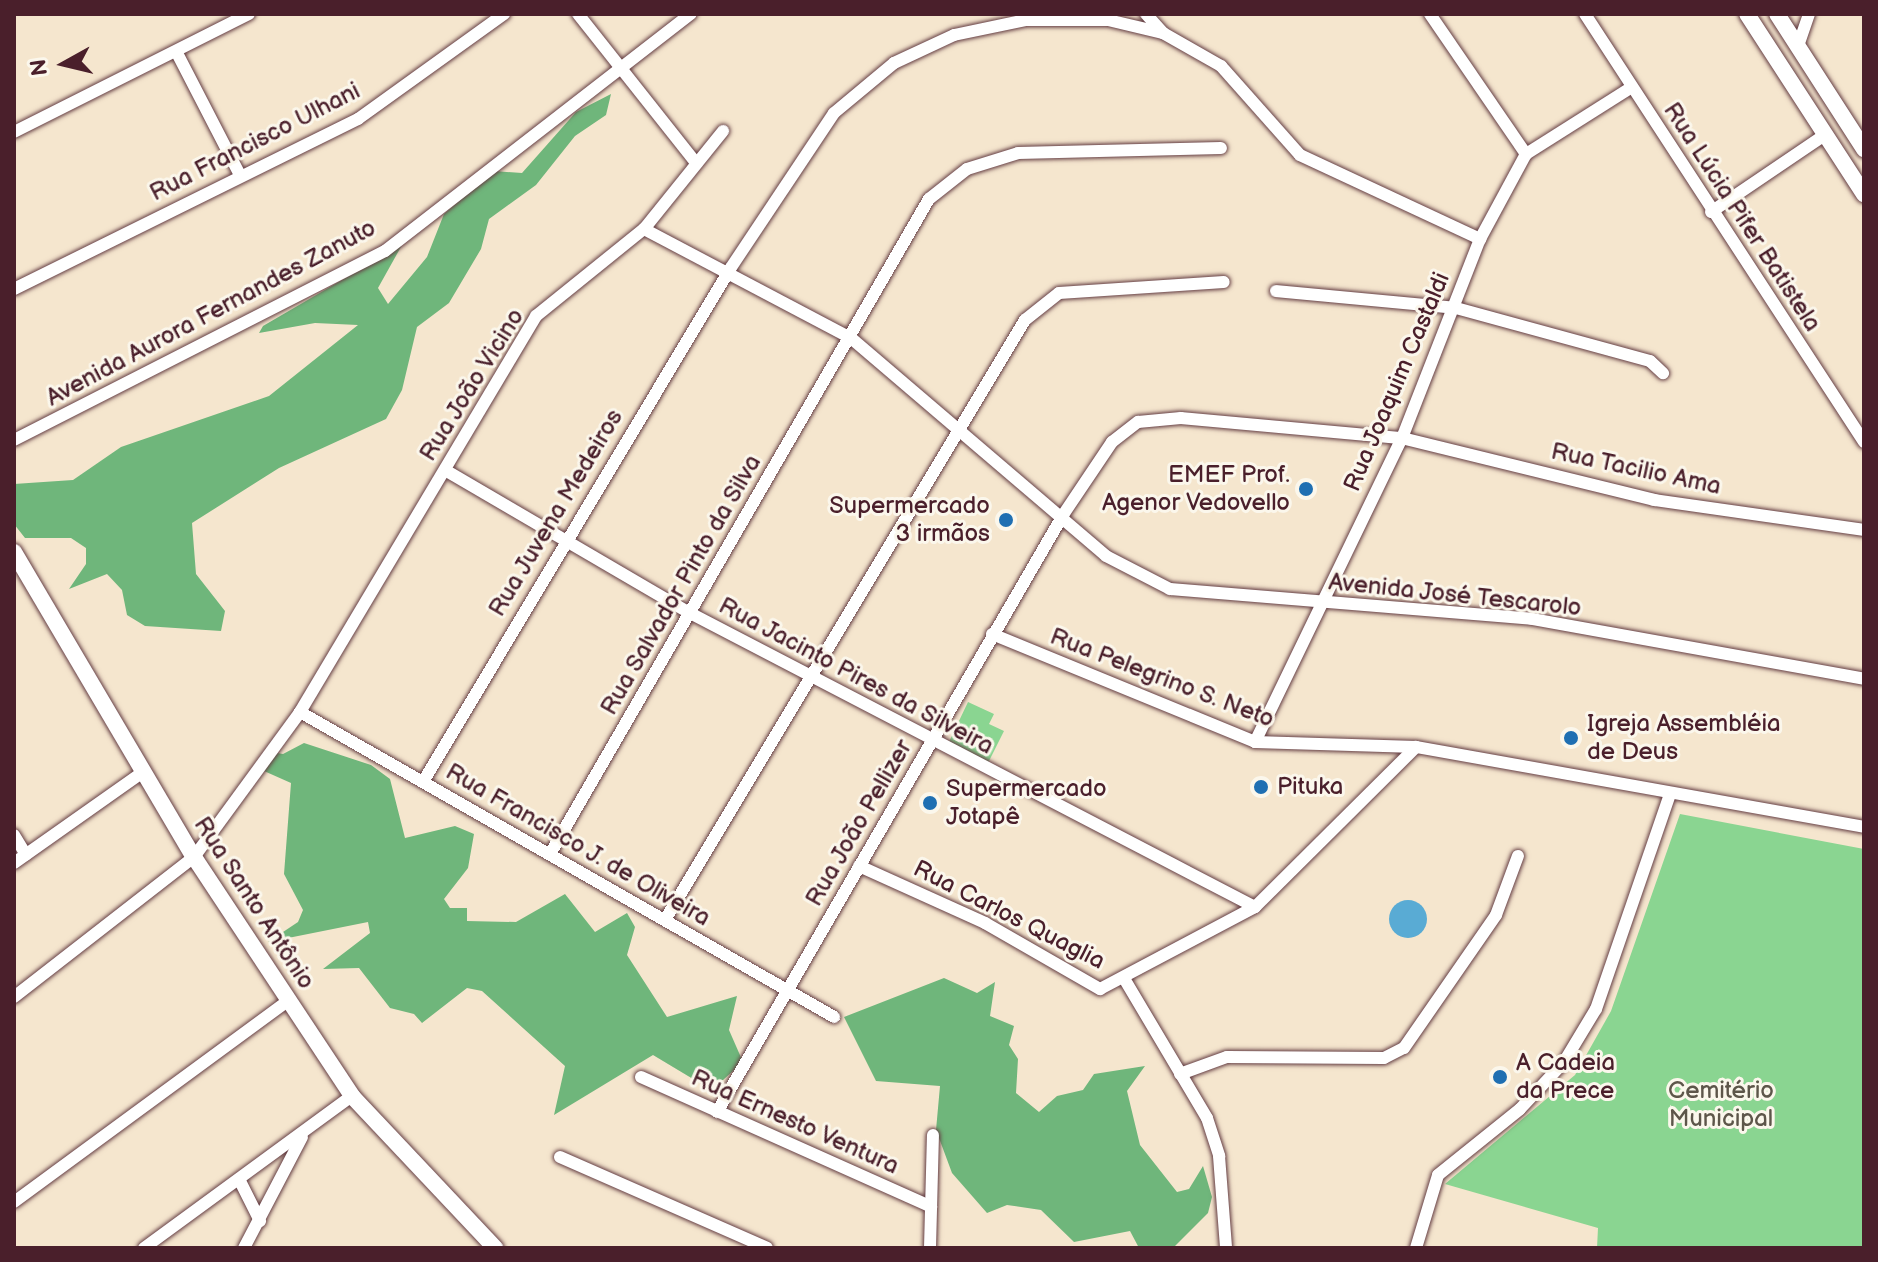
<!DOCTYPE html>
<meta charset="utf-8">
<style>
body{margin:0}
#map{position:relative;width:1878px;height:1262px;overflow:hidden;background:#f5e6ce;font-family:"Balsamiq Sans",sans-serif}
div>[style]{position:absolute}
.green>*{inset:0;background:#8ad591}
.forest>*{inset:0;background:#6fb67b}
.water>*{inset:0;background:#59abd4}
.round{border-radius:50%}
.roads{filter:drop-shadow(0 0 2px #643d43) drop-shadow(0 0 2px #643d43)}
.street>*{height:12px;margin:-6px;padding:0 6px;transform-origin:6px;border-radius:6px;background:#fff}
.secondary>*{height:16px;margin:-8px;padding:0 8px;transform-origin:8px;border-radius:8px;background:#fff}
.dots>*{width:22px;height:22px;translate:-50% -50%;box-sizing:border-box;border:4px solid #fbf7ec;border-radius:50%}
span{translate:-50% -50%;white-space:nowrap;text-align:center;line-height:1.15;-webkit-text-stroke:6px #fbf7ec;paint-order:stroke}
.street-label{font-size:24px;color:#4a1f2b}
.poi-label{font-size:24px;color:#4a1f2b}
.right{translate:-100% -50%;text-align:right}
.left{translate:0 -50%;text-align:left}
.park-label{font-size:24px;color:#5d564a}
.frame{position:absolute;inset:0;border:16px solid #4a1f2b;pointer-events:none}
.north{position:absolute;left:24px;top:24px;width:80px;height:80px;-webkit-text-stroke:6px #fbf7ec;paint-order:stroke;rotate:262deg;font-size:22px;font-weight:700;line-height:32px;text-align:center;color:#4a1f2b}
.north::after{content:'';display:block;margin:auto;width:28px;height:36px;background:#4a1f2b;clip-path:polygon(50% 0,100% 100%,50% 72%,0 100%)}
</style>
<div id="map">
<div class="green">
<div style="clip-path:polygon(968px 702px,994px 714px,989px 724px,1004px 731px,988px 763px,948px 744px)"></div>
<div style="clip-path:polygon(1680px 814px,1864px 849px,1864px 1248px,1597px 1248px,1598px 1228px,1445px 1184px,1575px 1075px,1611px 1011px)"></div>
</div>
<div class="forest">
<div style="clip-path:polygon(611px 94px,606px 115px,575px 136px,536px 185px,489px 219px,481px 249px,449px 303px,417px 327px,402px 390px,386px 419px,279px 468px,192px 523px,196px 574px,225px 611px,221px 631px,145px 626px,127px 615px,122px 590px,107px 574px,69px 589px,86px 564px,86px 548px,71px 538px,25px 538px,14px 524px,14px 484px,73px 480px,121px 447px,269px 396px,358px 325px,315px 323px,259px 333px,263px 326px,402px 245px,378px 288px,388px 304px,427px 257px,444px 214px,494px 171px,522px 173px,576px 112px)"></div>
<div style="clip-path:polygon(304px 743px,371px 765px,390px 779px,405px 838px,455px 826px,474px 834px,468px 868px,444px 899px,450px 908px,467px 908px,467px 921px,516px 922px,565px 894px,595px 932px,627px 913px,635px 927px,627px 955px,667px 1017px,737px 996px,729px 1030px,743px 1062px,723px 1080px,703px 1085px,653px 1055px,554px 1115px,565px 1066px,482px 991px,467px 988px,422px 1023px,414px 1014px,390px 1008px,359px 968px,323px 969px,370px 933px,368px 922px,268px 942px,298px 922px,303px 910px,284px 874px,291px 783px,264px 771px,266px 751px,283px 754px)"></div>
<div style="clip-path:polygon(944px 978px,977px 993px,995px 982px,990px 1016px,1014px 1026px,1009px 1045px,1018px 1059px,1016px 1093px,1039px 1112px,1057px 1096px,1083px 1090px,1094px 1074px,1145px 1066px,1127px 1091px,1140px 1145px,1177px 1192px,1189px 1189px,1203px 1166px,1212px 1197px,1208px 1213px,1173px 1248px,1139px 1248px,1130px 1231px,1074px 1242px,1041px 1210px,1007px 1205px,987px 1213px,952px 1173px,936px 1130px,940px 1086px,876px 1081px,844px 1017px)"></div>
</div>
<div class="water">
<div class="round" style="left:1389px;top:900px;width:38px;height:38px"></div>
</div>
<div class="roads">
<div class="street">
<div style="left:578px;top:14px;width:190px;rotate:51.6deg"></div>
<div style="left:1146px;top:14px;width:25px;rotate:48deg"></div>
<div style="left:1430px;top:14px;width:170px;rotate:55.6deg"></div>
<div style="left:1585px;top:14px;width:511px;rotate:56.9deg"></div>
<div style="left:1798px;top:46px;width:34px;rotate:-71deg"></div>
<div style="left:177px;top:53px;width:137px;rotate:62.7deg"></div>
<div style="left:14px;top:132px;width:263px;rotate:-26.7deg"></div>
<div style="left:1711px;top:212px;width:139px;rotate:-34.1deg"></div>
<div style="left:644px;top:229px;width:234px;rotate:27.8deg"></div>
<div style="left:851px;top:338px;width:335px;rotate:40.5deg"></div>
<div style="left:1106px;top:556px;width:72px;rotate:27.3deg"></div>
<div style="left:1170px;top:589px;width:363px;rotate:4.7deg"></div>
<div style="left:1532px;top:619px;width:337px;rotate:10.2deg"></div>
<div style="left:14px;top:289px;width:384px;rotate:-26.3deg"></div>
<div style="left:358px;top:119px;width:180px;rotate:-35.7deg"></div>
<div style="left:1276px;top:291px;width:181px;rotate:5.4deg"></div>
<div style="left:1456px;top:308px;width:201px;rotate:15.3deg"></div>
<div style="left:1650px;top:361px;width:18px;rotate:43deg"></div>
<div style="left:14px;top:440px;width:416px;rotate:-27deg"></div>
<div style="left:385px;top:251px;width:387px;rotate:-37.8deg"></div>
<div style="left:445px;top:470px;width:284px;rotate:30.3deg"></div>
<div style="left:690px;top:613px;width:637px;rotate:27.49deg"></div>
<div style="left:992px;top:634px;width:284px;rotate:22.3deg"></div>
<div style="left:1255px;top:742px;width:161px;rotate:1.8deg"></div>
<div style="left:300px;top:712px;width:615px;rotate:29.73deg"></div>
<div style="left:1255px;top:742px;width:338px;rotate:-64.2deg"></div>
<div style="left:1402px;top:438px;width:214px;rotate:-68.6deg"></div>
<div style="left:1480px;top:239px;width:97px;rotate:-61.6deg"></div>
<div style="left:1526px;top:154px;width:125px;rotate:-32.3deg"></div>
<div style="left:423px;top:782px;width:598px;rotate:-59.1deg"></div>
<div style="left:730px;top:269px;width:187px;rotate:-56.3deg"></div>
<div style="left:834px;top:113px;width:78px;rotate:-39.8deg"></div>
<div style="left:894px;top:63px;width:66px;rotate:-25deg"></div>
<div style="left:954px;top:35px;width:74px;rotate:-11.8deg"></div>
<div style="left:1026px;top:20px;width:82px"></div>
<div style="left:1108px;top:20px;width:57px;rotate:13.3deg"></div>
<div style="left:1163px;top:33px;width:67px;rotate:29.6deg"></div>
<div style="left:1221px;top:66px;width:119px;rotate:48.4deg"></div>
<div style="left:1300px;top:155px;width:199px;rotate:25deg"></div>
<div style="left:14px;top:835px;width:23px;rotate:59deg"></div>
<div style="left:550px;top:854px;width:757px;rotate:-59.95deg"></div>
<div style="left:929px;top:199px;width:48px;rotate:-38.3deg"></div>
<div style="left:967px;top:169px;width:53px;rotate:-17.4deg"></div>
<div style="left:1018px;top:153px;width:203px;rotate:-1.4deg"></div>
<div style="left:14px;top:863px;width:158px;rotate:-35.2deg"></div>
<div style="left:859px;top:866px;width:138px;rotate:24.3deg"></div>
<div style="left:985px;top:923px;width:133px;rotate:29.9deg"></div>
<div style="left:1100px;top:989px;width:175px;rotate:-27.9deg"></div>
<div style="left:1255px;top:907px;width:227px;rotate:-44.8deg"></div>
<div style="left:1416px;top:747px;width:455px;rotate:10.1deg"></div>
<div style="left:665px;top:920px;width:700px;rotate:-59.04deg"></div>
<div style="left:1025px;top:320px;width:43px;rotate:-38.5deg"></div>
<div style="left:1059px;top:293px;width:165px;rotate:-3.8deg"></div>
<div style="left:1125px;top:980px;width:161px;rotate:59.3deg"></div>
<div style="left:1207px;top:1118px;width:40px;rotate:72deg"></div>
<div style="left:1219px;top:1156px;width:92px;rotate:85.6deg"></div>
<div style="left:14px;top:997px;width:228px;rotate:-37.9deg"></div>
<div style="left:194px;top:857px;width:180px;rotate:-53.8deg"></div>
<div style="left:300px;top:712px;width:461px;rotate:-59.2deg"></div>
<div style="left:536px;top:316px;width:139px;rotate:-38.9deg"></div>
<div style="left:644px;top:229px;width:126px;rotate:-51.1deg"></div>
<div style="left:1180px;top:1074px;width:50px;rotate:-19.9deg"></div>
<div style="left:1227px;top:1057px;width:157px;rotate:0.4deg"></div>
<div style="left:1384px;top:1058px;width:22px;rotate:-27deg"></div>
<div style="left:1404px;top:1048px;width:162px;rotate:-55.3deg"></div>
<div style="left:1496px;top:915px;width:63px;rotate:-69.6deg"></div>
<div style="left:641px;top:1077px;width:318px;rotate:24.1deg"></div>
<div style="left:717px;top:1112px;width:690px;rotate:-59.9deg"></div>
<div style="left:1063px;top:515px;width:88px;rotate:-56.1deg"></div>
<div style="left:1112px;top:442px;width:33px;rotate:-38deg"></div>
<div style="left:1138px;top:422px;width:43px;rotate:-5.3deg"></div>
<div style="left:1181px;top:418px;width:222px;rotate:5.2deg"></div>
<div style="left:1402px;top:438px;width:260px;rotate:13.8deg"></div>
<div style="left:1654px;top:500px;width:212px;rotate:8.1deg"></div>
<div style="left:560px;top:1157px;width:226px;rotate:23.7deg"></div>
<div style="left:239px;top:1179px;width:47px;rotate:63.4deg"></div>
<div style="left:14px;top:1202px;width:340px;rotate:-36.3deg"></div>
<div style="left:144px;top:1248px;width:258px;rotate:-36.2deg"></div>
<div style="left:244px;top:1248px;width:125px;rotate:-62.4deg"></div>
<div style="left:930px;top:1248px;width:113px;rotate:-88.5deg"></div>
<div style="left:1416px;top:1248px;width:76px;rotate:-73.2deg"></div>
<div style="left:1438px;top:1175px;width:105px;rotate:-38.8deg"></div>
<div style="left:1520px;top:1109px;width:64px;rotate:-46.9deg"></div>
<div style="left:1564px;top:1062px;width:62px;rotate:-58.9deg"></div>
<div style="left:1596px;top:1009px;width:227px;rotate:-71deg"></div>
</div>
<div class="secondary">
<div style="left:1747px;top:14px;width:215px;rotate:57deg"></div>
<div style="left:1777px;top:14px;width:161px;rotate:57.2deg"></div>
<div style="left:14px;top:552px;width:354px;rotate:59.5deg"></div>
<div style="left:194px;top:857px;width:287px;rotate:56.5deg"></div>
<div style="left:352px;top:1096px;width:209px;rotate:46.7deg"></div>
</div>
</div>
<div class="dots">
<div style="left:1306px;top:489px;background:#1f6fb2"></div>
<div style="left:1006px;top:520px;background:#1f6fb2"></div>
<div style="left:1571px;top:738px;background:#1f6fb2"></div>
<div style="left:1261px;top:787px;background:#1f6fb2"></div>
<div style="left:930px;top:803px;background:#1f6fb2"></div>
<div style="left:1500px;top:1077px;background:#1f6fb2"></div>
</div>
<div class="street-label">
<span style="left:255px;top:142px;rotate:-27deg">Rua Francisco Ulhani</span>
<span style="left:1742px;top:217px;rotate:57deg">Rua Lúcia Pifer Batistela</span>
<span style="left:211px;top:313px;rotate:-28deg">Avenida Aurora Fernandes Zanuto</span>
<span style="left:1397px;top:382px;rotate:-67deg">Rua Joaquim Castaldi</span>
<span style="left:472px;top:385px;rotate:-58deg">Rua João Vicino</span>
<span style="left:1636px;top:469px;rotate:12deg">Rua Tacilio Ama</span>
<span style="left:556px;top:513px;rotate:-59deg">Rua Juvena Medeiros</span>
<span style="left:681px;top:585px;rotate:-60deg">Rua Salvador Pinto da Silva</span>
<span style="left:1455px;top:595px;rotate:6deg">Avenida José Tescarolo</span>
<span style="left:856px;top:676px;rotate:28deg">Rua Jacinto Pires da Silveira</span>
<span style="left:1162px;top:678px;rotate:21deg">Rua Pelegrino S. Neto</span>
<span style="left:859px;top:823px;rotate:-60deg">Rua João Pellizer</span>
<span style="left:578px;top:845px;rotate:30deg">Rua Francisco J. de Oliveira</span>
<span style="left:254px;top:903px;rotate:57deg">Rua Santo Antônio</span>
<span style="left:1009px;top:915px;rotate:27deg">Rua Carlos Quaglia</span>
<span style="left:795px;top:1122px;rotate:24deg">Rua Ernesto Ventura</span>
</div>
<div class="poi-label">
<span class="right" style="left:1290px;top:489px">EMEF Prof.<br>Agenor Vedovello</span>
<span class="right" style="left:990px;top:520px">Supermercado<br>3 irmãos</span>
<span class="left" style="left:1587px;top:738px">Igreja Assembléia<br>de Deus</span>
<span class="left" style="left:1277px;top:787px">Pituka</span>
<span class="left" style="left:946px;top:803px">Supermercado<br>Jotapê</span>
<span class="left" style="left:1516px;top:1077px">A Cadeia<br>da Prece</span>
</div>
<div class="park-label">
<span style="left:1721px;top:1105px">Cemitério<br>Municipal</span>
</div>
<div class="frame"></div>
<div class="north">N</div>
</div>
